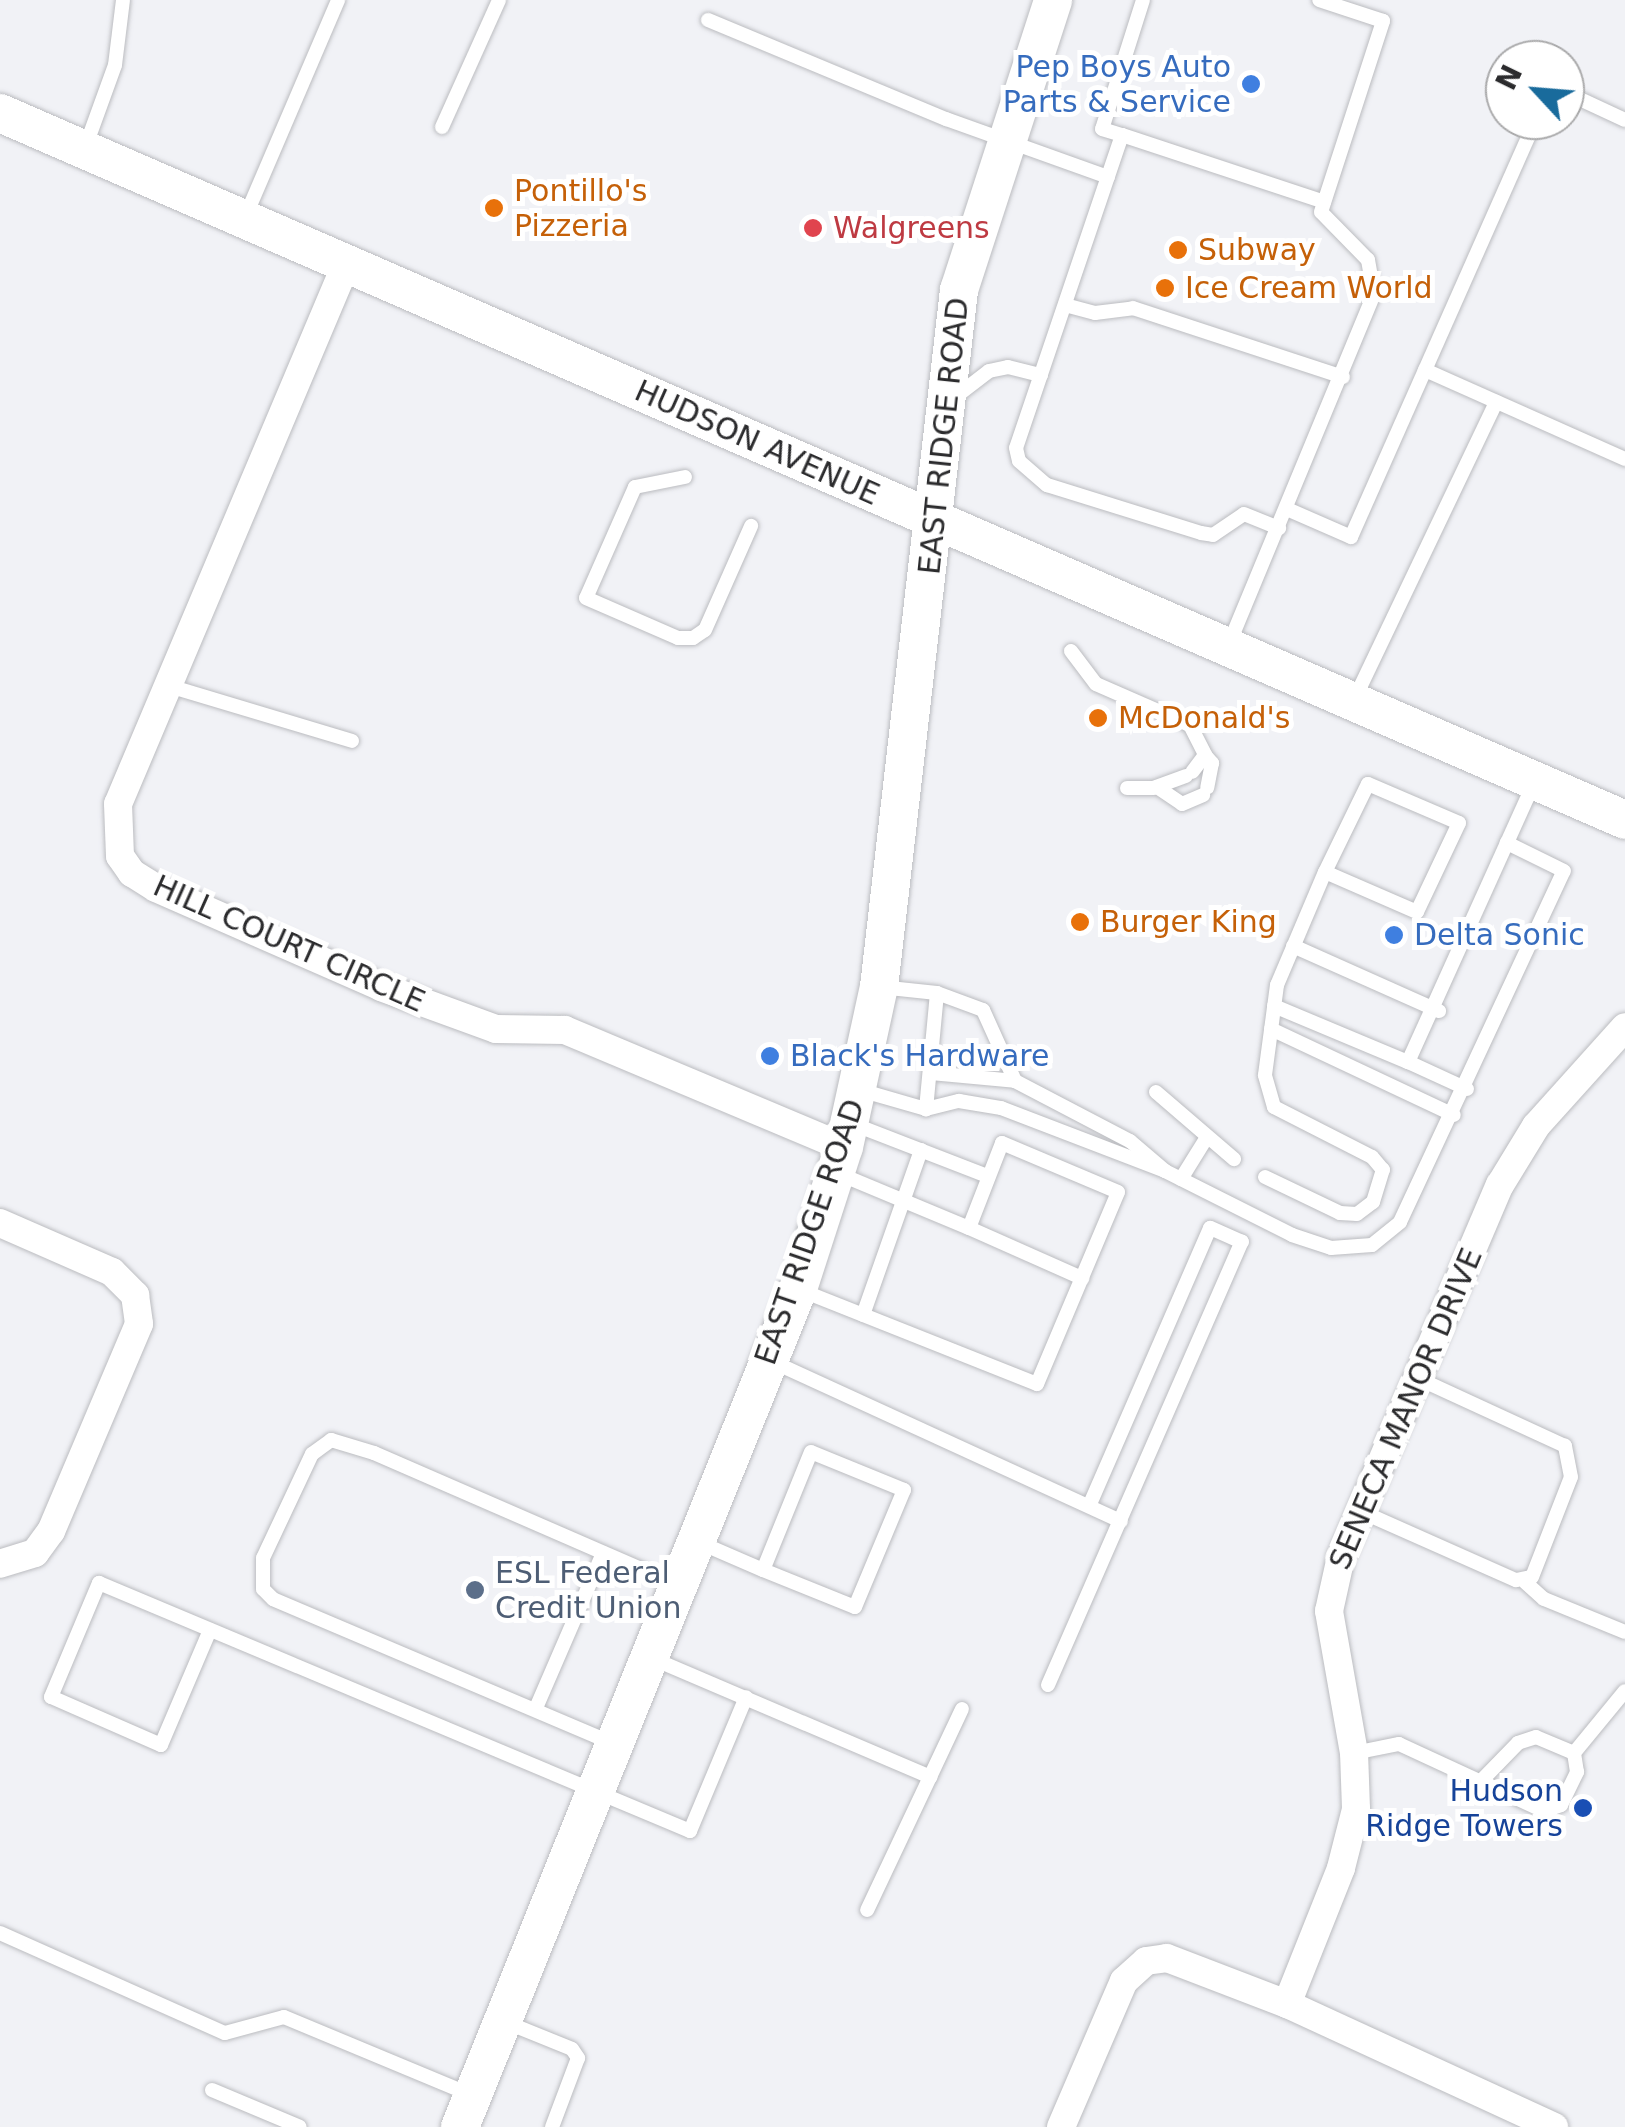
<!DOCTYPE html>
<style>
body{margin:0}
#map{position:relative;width:1625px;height:2127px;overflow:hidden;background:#f1f2f6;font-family:"DejaVu Sans",sans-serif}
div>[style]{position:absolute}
.roads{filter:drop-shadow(0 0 2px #bbbcc0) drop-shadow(0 0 2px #bbbcc0)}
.service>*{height:14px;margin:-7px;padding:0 7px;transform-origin:7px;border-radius:7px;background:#fff}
.minor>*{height:28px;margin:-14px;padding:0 14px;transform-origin:14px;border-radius:14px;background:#fff}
.secondary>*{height:38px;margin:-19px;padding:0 19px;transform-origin:19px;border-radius:19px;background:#fff}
.dots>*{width:28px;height:28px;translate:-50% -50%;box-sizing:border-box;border:5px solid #fff;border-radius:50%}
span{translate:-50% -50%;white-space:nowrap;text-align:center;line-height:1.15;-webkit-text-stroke:10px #fff;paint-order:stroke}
.shop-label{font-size:30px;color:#366cbe}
.right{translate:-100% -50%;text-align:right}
.left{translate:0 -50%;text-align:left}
.food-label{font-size:30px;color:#c56008}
.health-label{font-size:30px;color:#be3a42}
.street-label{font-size:30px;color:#2b2b2d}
.service-label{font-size:30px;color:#4e5e75}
.transit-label{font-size:30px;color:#164399}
.north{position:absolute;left:1485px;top:40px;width:100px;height:100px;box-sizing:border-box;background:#fff;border:2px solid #aaaaab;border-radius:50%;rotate:296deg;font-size:28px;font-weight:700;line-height:40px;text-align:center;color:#2b2b2d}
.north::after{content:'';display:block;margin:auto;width:35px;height:45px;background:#196b9c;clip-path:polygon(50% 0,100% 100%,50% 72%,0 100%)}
</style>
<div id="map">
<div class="roads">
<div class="service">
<div style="left:1143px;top:0;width:135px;rotate:107.6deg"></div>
<div style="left:1102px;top:129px;width:21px;rotate:17deg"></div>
<div style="left:1122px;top:135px;width:330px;rotate:108.7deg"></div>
<div style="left:1016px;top:448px;width:13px;rotate:77deg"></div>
<div style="left:1019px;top:461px;width:37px;rotate:41deg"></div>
<div style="left:1047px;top:485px;width:161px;rotate:17.3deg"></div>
<div style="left:1201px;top:533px;width:12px;rotate:9deg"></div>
<div style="left:1213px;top:535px;width:37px;rotate:-34deg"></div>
<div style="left:1244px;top:514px;width:38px;rotate:22deg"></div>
<div style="left:708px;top:20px;width:258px;rotate:22.6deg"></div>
<div style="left:946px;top:119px;width:172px;rotate:19.7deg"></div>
<div style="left:1565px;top:92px;width:66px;rotate:25deg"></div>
<div style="left:442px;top:127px;width:139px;rotate:-65.8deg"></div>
<div style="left:1122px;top:135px;width:213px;rotate:18.3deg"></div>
<div style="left:85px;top:148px;width:88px;rotate:-70.1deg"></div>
<div style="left:115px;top:65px;width:65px;rotate:-83deg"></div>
<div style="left:246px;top:215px;width:234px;rotate:-66.8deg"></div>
<div style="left:1065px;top:305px;width:31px;rotate:15deg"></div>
<div style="left:1095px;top:313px;width:38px;rotate:-7deg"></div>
<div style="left:1133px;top:308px;width:221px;rotate:18.2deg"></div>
<div style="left:1425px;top:370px;width:219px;rotate:24deg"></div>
<div style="left:954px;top:398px;width:44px;rotate:-37.6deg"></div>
<div style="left:989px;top:371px;width:19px;rotate:-12deg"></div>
<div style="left:1008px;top:367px;width:34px;rotate:14deg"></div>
<div style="left:685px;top:477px;width:51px;rotate:168.7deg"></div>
<div style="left:635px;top:487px;width:121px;rotate:113.8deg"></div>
<div style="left:586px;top:598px;width:100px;rotate:23.5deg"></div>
<div style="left:678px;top:638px;width:15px"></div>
<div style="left:693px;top:638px;width:14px;rotate:-34deg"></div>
<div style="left:705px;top:630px;width:114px;rotate:-66.1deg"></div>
<div style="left:1287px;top:509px;width:70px;rotate:23.6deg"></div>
<div style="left:1351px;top:537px;width:456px;rotate:-66.1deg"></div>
<div style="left:1229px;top:644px;width:379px;rotate:-67.5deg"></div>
<div style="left:1374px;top:294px;width:35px;rotate:-100deg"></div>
<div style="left:1368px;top:260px;width:67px;rotate:-134.4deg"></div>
<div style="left:1321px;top:212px;width:201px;rotate:-72deg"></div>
<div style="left:1383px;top:21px;width:67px;rotate:-161.8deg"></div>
<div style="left:1071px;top:651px;width:41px;rotate:52.9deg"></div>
<div style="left:1096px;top:684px;width:103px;rotate:23.6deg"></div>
<div style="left:1190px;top:725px;width:34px;rotate:63deg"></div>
<div style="left:1205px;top:755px;width:21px;rotate:127deg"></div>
<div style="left:169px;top:686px;width:191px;rotate:16.7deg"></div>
<div style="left:1355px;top:698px;width:328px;rotate:-64.5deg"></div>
<div style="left:1205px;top:755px;width:11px;rotate:49deg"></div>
<div style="left:1212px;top:763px;width:25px;rotate:101deg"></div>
<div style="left:1157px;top:787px;width:30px;rotate:34deg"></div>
<div style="left:1182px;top:804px;width:23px;rotate:-23deg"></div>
<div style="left:1127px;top:788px;width:26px"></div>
<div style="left:1153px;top:788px;width:35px;rotate:-20deg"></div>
<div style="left:1293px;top:946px;width:160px;rotate:24deg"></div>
<div style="left:880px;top:987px;width:57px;rotate:6deg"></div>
<div style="left:937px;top:993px;width:117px;rotate:95.4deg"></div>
<div style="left:937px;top:993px;width:49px;rotate:20.3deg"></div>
<div style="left:983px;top:1010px;width:78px;rotate:65.7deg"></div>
<div style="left:1274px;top:1006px;width:145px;rotate:22.7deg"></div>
<div style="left:1271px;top:1029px;width:202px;rotate:25.2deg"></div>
<div style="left:931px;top:1073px;width:84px;rotate:5.4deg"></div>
<div style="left:1015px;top:1081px;width:130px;rotate:27.6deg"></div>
<div style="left:1130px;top:1141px;width:46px;rotate:40.6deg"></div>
<div style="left:1467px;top:1089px;width:65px;rotate:-155.4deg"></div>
<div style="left:1408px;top:1062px;width:308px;rotate:-65.7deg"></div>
<div style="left:860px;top:1090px;width:69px;rotate:16.1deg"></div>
<div style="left:926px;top:1109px;width:34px;rotate:-14deg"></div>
<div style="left:959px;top:1101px;width:43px;rotate:9.5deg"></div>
<div style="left:1001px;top:1108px;width:176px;rotate:21deg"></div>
<div style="left:1165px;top:1171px;width:142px;rotate:26.7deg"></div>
<div style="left:1292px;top:1235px;width:41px;rotate:18.4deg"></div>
<div style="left:1331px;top:1248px;width:41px;rotate:-4.2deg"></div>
<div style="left:1372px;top:1245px;width:36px;rotate:-39deg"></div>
<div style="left:1400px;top:1222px;width:387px;rotate:-65deg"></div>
<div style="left:1564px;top:871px;width:64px;rotate:-153.8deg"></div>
<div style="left:1156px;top:1092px;width:103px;rotate:40.7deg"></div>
<div style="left:853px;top:1124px;width:144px;rotate:21.2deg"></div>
<div style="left:1265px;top:1177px;width:83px;rotate:25.6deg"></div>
<div style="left:1340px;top:1213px;width:17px;rotate:3deg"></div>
<div style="left:1357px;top:1214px;width:20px;rotate:-37deg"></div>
<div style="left:1373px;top:1202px;width:34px;rotate:-73deg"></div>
<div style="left:1383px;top:1170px;width:17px;rotate:-130deg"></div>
<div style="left:1372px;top:1157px;width:110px;rotate:-153deg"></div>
<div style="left:1274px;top:1107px;width:33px;rotate:-106deg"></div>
<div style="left:1265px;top:1075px;width:91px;rotate:-82.4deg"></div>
<div style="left:1277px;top:985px;width:123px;rotate:-67deg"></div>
<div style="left:1325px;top:872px;width:98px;rotate:-64deg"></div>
<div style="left:1368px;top:784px;width:99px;rotate:23.2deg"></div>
<div style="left:1459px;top:823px;width:98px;rotate:115.3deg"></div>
<div style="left:1417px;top:912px;width:100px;rotate:-156.5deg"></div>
<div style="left:1181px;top:1179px;width:49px;rotate:-58.2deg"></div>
<div style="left:969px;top:1228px;width:124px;rotate:23.9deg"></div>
<div style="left:798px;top:1289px;width:257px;rotate:21.7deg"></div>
<div style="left:1037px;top:1384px;width:208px;rotate:-67.1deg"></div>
<div style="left:1118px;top:1192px;width:126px;rotate:-157.1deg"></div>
<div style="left:1002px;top:1143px;width:91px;rotate:111.2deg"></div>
<div style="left:969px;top:1228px;width:141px;rotate:-157.4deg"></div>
<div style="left:863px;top:1315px;width:175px;rotate:-70.6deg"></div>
<div style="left:769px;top:1360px;width:387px;rotate:24.6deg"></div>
<div style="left:1360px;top:1511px;width:171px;rotate:23.9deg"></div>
<div style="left:1516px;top:1580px;width:16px;rotate:-11deg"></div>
<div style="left:1532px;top:1577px;width:107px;rotate:-68.7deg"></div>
<div style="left:1571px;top:1477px;width:32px;rotate:-101deg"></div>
<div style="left:1565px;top:1446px;width:163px;rotate:-155.3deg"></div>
<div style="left:696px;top:1541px;width:73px;rotate:23.4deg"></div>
<div style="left:763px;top:1570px;width:99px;rotate:21.9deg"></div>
<div style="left:855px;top:1607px;width:127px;rotate:-67.3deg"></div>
<div style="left:904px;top:1490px;width:100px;rotate:-157.8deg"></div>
<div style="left:811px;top:1452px;width:127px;rotate:112.1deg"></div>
<div style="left:1525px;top:1582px;width:25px;rotate:42deg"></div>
<div style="left:1544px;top:1599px;width:87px;rotate:22.2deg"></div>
<div style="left:210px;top:1630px;width:125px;rotate:113.1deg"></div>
<div style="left:161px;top:1745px;width:120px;rotate:-156.4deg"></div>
<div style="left:51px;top:1697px;width:124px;rotate:-67.2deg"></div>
<div style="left:99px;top:1583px;width:641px;rotate:22.76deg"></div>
<div style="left:690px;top:1831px;width:145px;rotate:-67.3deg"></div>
<div style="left:649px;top:1657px;width:306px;rotate:23.1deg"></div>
<div style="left:930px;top:1777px;width:147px;rotate:115.3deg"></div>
<div style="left:1048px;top:1685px;width:484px;rotate:-66.4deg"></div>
<div style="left:1242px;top:1242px;width:35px;rotate:-156deg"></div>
<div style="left:1210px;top:1228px;width:303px;rotate:113.5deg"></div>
<div style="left:536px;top:1708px;width:169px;rotate:-66.6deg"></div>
<div style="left:612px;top:1743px;width:368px;rotate:-157deg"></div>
<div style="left:273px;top:1599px;width:14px;rotate:-135deg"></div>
<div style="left:263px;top:1589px;width:31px;rotate:-90deg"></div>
<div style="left:263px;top:1558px;width:115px;rotate:-64.8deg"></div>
<div style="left:312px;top:1454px;width:24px;rotate:-36deg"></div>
<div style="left:331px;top:1440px;width:45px;rotate:16.8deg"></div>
<div style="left:374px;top:1453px;width:331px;rotate:23.5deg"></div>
<div style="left:1354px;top:1753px;width:46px;rotate:-11.3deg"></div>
<div style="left:1399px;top:1744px;width:160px;rotate:24.8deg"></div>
<div style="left:1544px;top:1811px;width:18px;rotate:-19deg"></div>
<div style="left:1561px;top:1805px;width:37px;rotate:-64deg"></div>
<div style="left:1577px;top:1772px;width:19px;rotate:-99deg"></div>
<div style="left:1574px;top:1753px;width:41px;rotate:-157.2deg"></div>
<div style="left:1536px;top:1737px;width:19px;rotate:162deg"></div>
<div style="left:1518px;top:1743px;width:53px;rotate:134.2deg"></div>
<div style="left:1574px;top:1753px;width:80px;rotate:-50.6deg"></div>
<div style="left:930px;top:1777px;width:75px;rotate:-64.8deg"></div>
<div style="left:0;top:1933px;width:246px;rotate:24deg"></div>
<div style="left:225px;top:2033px;width:61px;rotate:-15.2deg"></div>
<div style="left:284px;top:2017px;width:203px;rotate:22.6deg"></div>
<div style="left:503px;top:2021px;width:74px;rotate:22.1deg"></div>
<div style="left:572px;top:2049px;width:11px;rotate:56deg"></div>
<div style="left:578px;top:2058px;width:74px;rotate:110.6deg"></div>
<div style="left:212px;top:2090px;width:95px;rotate:22.8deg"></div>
</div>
<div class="minor">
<div style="left:347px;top:262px;width:588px;rotate:112.9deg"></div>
<div style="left:118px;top:804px;width:52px;rotate:87.8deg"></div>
<div style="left:120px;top:856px;width:21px;rotate:55deg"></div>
<div style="left:132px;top:873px;width:28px;rotate:32deg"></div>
<div style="left:156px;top:888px;width:246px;rotate:23.7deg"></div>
<div style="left:381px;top:987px;width:122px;rotate:20.1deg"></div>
<div style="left:496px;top:1029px;width:69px;rotate:0.8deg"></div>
<div style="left:565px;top:1030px;width:303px;rotate:22.8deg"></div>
<div style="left:0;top:1223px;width:122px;rotate:23.6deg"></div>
<div style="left:112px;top:1272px;width:33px;rotate:45deg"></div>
<div style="left:135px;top:1295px;width:29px;rotate:82deg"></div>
<div style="left:139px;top:1324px;width:225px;rotate:113deg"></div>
<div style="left:51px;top:1531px;width:27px;rotate:126deg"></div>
<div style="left:35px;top:1553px;width:37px;rotate:163deg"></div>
<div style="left:1287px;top:2004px;width:146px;rotate:-68.3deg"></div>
<div style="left:1341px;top:1868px;width:61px;rotate:-75.7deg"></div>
<div style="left:1356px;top:1809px;width:56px;rotate:-92deg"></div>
<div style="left:1354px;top:1753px;width:144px;rotate:-100deg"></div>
<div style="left:1329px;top:1611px;width:55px;rotate:-77.5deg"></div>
<div style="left:1341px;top:1557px;width:405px;rotate:-66.9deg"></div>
<div style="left:1500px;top:1185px;width:69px;rotate:-58.6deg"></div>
<div style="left:1536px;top:1126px;width:133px;rotate:-48deg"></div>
<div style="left:1061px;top:2127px;width:159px;rotate:-66.7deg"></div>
<div style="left:1124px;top:1981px;width:30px;rotate:-42deg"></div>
<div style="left:1146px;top:1961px;width:21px;rotate:-8deg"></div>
<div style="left:1167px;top:1958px;width:129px;rotate:21deg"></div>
<div style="left:1287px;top:2004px;width:294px;rotate:24.7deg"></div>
</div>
<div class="secondary">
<div style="left:0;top:113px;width:1772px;rotate:23.51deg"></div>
<div style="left:460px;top:2127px;width:904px;rotate:-68.03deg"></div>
<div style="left:798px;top:1289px;width:149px;rotate:-72.1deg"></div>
<div style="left:844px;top:1147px;width:164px;rotate:-77.7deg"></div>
<div style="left:879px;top:987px;width:702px;rotate:-83.45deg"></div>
<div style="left:959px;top:290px;width:305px;rotate:-72deg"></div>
</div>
</div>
<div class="dots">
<div style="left:1251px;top:84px;background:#3f7fe0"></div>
<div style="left:494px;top:208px;background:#e8710a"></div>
<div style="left:813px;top:228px;background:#e0444e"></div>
<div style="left:1178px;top:250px;background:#e8710a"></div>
<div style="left:1165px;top:288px;background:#e8710a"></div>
<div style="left:1098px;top:718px;background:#e8710a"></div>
<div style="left:1080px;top:922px;background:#e8710a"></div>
<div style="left:1394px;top:935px;background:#3f7fe0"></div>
<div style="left:770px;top:1056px;background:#3f7fe0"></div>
<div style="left:475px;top:1590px;background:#5c6f8a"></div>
<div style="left:1583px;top:1808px;background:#1a4fb4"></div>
</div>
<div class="shop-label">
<span class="right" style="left:1231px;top:84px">Pep Boys Auto<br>Parts &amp; Service</span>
<span class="left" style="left:1414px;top:935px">Delta Sonic</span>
<span class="left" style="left:790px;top:1056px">Black's Hardware</span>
</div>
<div class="food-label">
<span class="left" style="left:514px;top:208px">Pontillo's<br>Pizzeria</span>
<span class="left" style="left:1198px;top:250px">Subway</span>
<span class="left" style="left:1185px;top:288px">Ice Cream World</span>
<span class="left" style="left:1118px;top:718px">McDonald's</span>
<span class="left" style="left:1100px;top:922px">Burger King</span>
</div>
<div class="health-label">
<span class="left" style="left:833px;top:228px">Walgreens</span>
</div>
<div class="street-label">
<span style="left:944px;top:436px;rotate:-84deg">EAST RIDGE ROAD</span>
<span style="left:757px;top:443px;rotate:24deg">HUDSON AVENUE</span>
<span style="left:289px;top:944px;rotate:24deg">HILL COURT CIRCLE</span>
<span style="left:810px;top:1232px;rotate:-71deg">EAST RIDGE ROAD</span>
<span style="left:1406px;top:1409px;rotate:-67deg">SENECA MANOR DRIVE</span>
</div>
<div class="service-label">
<span class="left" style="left:495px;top:1590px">ESL Federal<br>Credit Union</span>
</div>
<div class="transit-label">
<span class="right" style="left:1563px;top:1808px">Hudson<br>Ridge Towers</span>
</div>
<div class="north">N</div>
</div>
